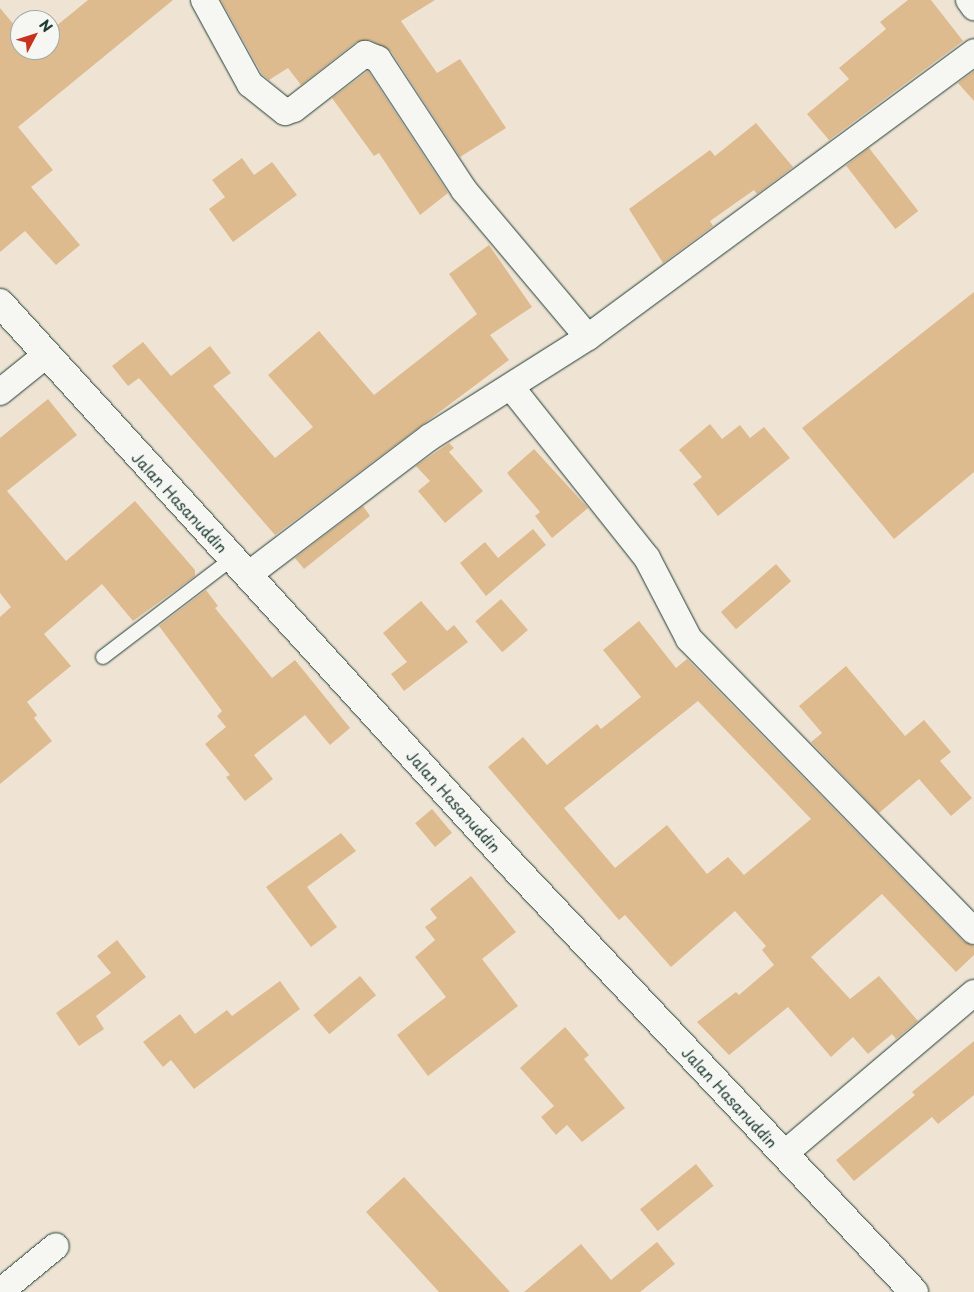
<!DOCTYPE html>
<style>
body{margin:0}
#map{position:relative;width:974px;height:1292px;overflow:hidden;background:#efe4d4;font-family:"Playpen Sans",sans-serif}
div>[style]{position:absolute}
.building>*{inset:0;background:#deba8f;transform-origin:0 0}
.roads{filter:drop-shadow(0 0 1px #1f3d34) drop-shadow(0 0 1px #1f3d34)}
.lane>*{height:14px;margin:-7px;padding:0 7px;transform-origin:7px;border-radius:7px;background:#f6f6f2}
.street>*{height:26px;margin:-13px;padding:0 13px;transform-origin:13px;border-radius:13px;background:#f6f6f2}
.secondary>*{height:28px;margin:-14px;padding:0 14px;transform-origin:14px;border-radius:14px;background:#f6f6f2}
span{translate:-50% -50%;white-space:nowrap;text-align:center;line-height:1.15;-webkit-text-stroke:5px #f6f6f2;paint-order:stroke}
.street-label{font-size:15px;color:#1f3d34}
.north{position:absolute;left:10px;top:10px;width:50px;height:50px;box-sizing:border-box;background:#f6f6f2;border:1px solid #a0aca6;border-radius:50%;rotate:50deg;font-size:14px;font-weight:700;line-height:20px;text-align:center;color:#1f3d34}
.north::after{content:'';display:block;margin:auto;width:18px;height:22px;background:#c8321e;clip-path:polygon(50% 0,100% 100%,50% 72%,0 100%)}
</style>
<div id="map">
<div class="building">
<div style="clip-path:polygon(88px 0,173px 0,18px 127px,53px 170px,31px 187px,80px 245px,56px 265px,25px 231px,0 252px,0 8px,20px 32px,20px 50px,50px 50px,50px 31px)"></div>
<div style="clip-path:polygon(221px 0,435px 0,401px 21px,437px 73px,460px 59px,506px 128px,460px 157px,391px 51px,370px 40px,356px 42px,301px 85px,288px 68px,269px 80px,262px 74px)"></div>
<div style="clip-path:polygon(908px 0,931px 0,963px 41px,829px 140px,807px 114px,849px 79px,839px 68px,886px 29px,880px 22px)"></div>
<div style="clip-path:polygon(368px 71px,448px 193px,420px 215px,379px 153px,374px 156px,332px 98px)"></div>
<div style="clip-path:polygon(974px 71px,974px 101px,958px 83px)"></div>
<div style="clip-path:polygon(756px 123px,793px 167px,757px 194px,754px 190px,710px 221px,713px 226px,663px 263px,629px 209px,710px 150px,715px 156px)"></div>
<div style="left:869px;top:148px;width:80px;height:29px;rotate:52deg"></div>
<div style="clip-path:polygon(242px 158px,254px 175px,272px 162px,297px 195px,233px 242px,209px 209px,225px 197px,212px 180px)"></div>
<div style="clip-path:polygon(489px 245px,532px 307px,490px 335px,509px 360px,275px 535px,139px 378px,128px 386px,112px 366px,143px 342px,171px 376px,210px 346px,231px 373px,213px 386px,275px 458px,313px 427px,268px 375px,319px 331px,374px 395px,477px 314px,449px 274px)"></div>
<div style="clip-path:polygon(974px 292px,974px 472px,894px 539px,802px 428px)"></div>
<div style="clip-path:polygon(48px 399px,77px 435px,7px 491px,66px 561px,135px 501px,195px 570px,195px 576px,133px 621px,102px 584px,44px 634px,71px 666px,27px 702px,37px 715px,34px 718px,52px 741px,0 784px,0 617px,11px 607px,0 593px,0 438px)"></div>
<div style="clip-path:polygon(710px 424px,722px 439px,740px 425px,750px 438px,764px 427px,790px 458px,718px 516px,693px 484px,702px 477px,679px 450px)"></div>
<div style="clip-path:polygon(449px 443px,454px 448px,449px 452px,483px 491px,445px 523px,418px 491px,430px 481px,416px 466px)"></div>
<div style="clip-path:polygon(534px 449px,588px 508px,552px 538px,535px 516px,540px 512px,507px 473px)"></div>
<div style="clip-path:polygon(363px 506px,370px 516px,304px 569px,295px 558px)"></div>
<div style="clip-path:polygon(533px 529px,546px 545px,486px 596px,460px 563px,485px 542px,498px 558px)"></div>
<div style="left:776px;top:564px;width:23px;height:73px;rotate:49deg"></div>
<div style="clip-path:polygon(206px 590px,218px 606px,215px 608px,272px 678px,295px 660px,350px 728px,330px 745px,305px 715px,254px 755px,273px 779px,245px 801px,226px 777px,230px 775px,205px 744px,226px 727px,217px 716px,222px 711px,159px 626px)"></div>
<div style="left:501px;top:599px;width:41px;height:34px;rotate:49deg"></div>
<div style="clip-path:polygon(421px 601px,447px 631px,454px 625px,468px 642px,404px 691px,391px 674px,407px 662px,383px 633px)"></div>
<div style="clip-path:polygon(evenodd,639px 621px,676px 668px,687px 659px,963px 941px,974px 946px,974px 955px,956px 972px,882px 894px,811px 957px,850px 999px,879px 976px,918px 1021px,896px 1039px,892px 1034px,868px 1054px,853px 1037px,831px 1057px,788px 1007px,729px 1055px,697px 1022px,736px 992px,739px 995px,774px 965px,762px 950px,766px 946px,735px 911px,671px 967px,625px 915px,619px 920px,488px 767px,523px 737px,547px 765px,597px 724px,601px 729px,641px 697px,603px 650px,639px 621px,698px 701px,811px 819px,744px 875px,728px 857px,707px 874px,667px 825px,615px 868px,564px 808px,698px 701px)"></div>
<div style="clip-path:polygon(846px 666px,905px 736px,924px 720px,951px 752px,940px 761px,972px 798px,951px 816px,919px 779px,879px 813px,811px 742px,822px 733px,799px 706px)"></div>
<div style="left:432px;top:809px;width:31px;height:22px;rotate:50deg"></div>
<div style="clip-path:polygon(341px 833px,356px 851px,307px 887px,337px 927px,311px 947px,266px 887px)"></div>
<div style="clip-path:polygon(471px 876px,516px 932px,482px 959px,518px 1006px,428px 1076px,397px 1035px,446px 997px,415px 957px,435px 940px,425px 927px,437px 918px,430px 909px)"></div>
<div style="clip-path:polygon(117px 940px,146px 977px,96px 1016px,104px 1029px,79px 1046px,56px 1013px,111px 973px,97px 956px)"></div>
<div style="left:360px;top:976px;width:25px;height:61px;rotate:50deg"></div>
<div style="clip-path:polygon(280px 981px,300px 1009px,194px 1089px,171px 1060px,163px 1067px,143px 1042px,180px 1014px,195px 1034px,227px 1010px,232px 1016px)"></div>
<div style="clip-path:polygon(565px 1027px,589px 1055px,584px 1059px,625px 1108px,582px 1142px,567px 1125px,556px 1135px,541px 1117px,554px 1106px,520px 1068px)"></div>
<div style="clip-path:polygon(974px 1041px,974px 1095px,938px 1124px,932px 1117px,854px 1181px,836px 1160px,915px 1095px,912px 1092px)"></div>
<div style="left:696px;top:1164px;width:28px;height:72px;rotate:51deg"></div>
<div style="clip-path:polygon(404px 1177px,510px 1292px,439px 1292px,366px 1212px)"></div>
<div style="clip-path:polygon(657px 1242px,675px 1264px,640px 1292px,524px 1292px,581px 1244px,611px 1280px)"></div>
</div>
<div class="roads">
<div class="lane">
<div style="left:103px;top:657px;width:163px;rotate:-37.3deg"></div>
</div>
<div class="street">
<div style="left:204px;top:0;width:96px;rotate:61.3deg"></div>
<div style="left:250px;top:84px;width:45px;rotate:38.7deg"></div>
<div style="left:285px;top:112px;width:9px;rotate:-18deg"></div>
<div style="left:294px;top:109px;width:90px;rotate:-37.8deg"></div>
<div style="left:365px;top:54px;width:14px;rotate:21deg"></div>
<div style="left:378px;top:59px;width:157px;rotate:56.7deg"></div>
<div style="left:464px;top:190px;width:192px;rotate:49.9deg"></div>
<div style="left:969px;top:0;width:9px;rotate:54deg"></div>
<div style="left:511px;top:387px;width:218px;rotate:51.5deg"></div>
<div style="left:647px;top:558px;width:91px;rotate:62.6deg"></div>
<div style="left:689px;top:639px;width:408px;rotate:45.7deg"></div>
<div style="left:0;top:392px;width:59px;rotate:-38.8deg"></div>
<div style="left:248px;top:575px;width:228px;rotate:-37.2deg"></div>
<div style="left:430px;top:437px;width:187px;rotate:-32.3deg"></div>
<div style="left:588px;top:337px;width:480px;rotate:-36.4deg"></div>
<div style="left:784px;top:1154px;width:249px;rotate:-40.3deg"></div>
<div style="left:0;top:1292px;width:72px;rotate:-39.4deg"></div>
</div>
<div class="secondary">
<div style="left:0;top:303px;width:762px;rotate:47.66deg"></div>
<div style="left:513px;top:866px;width:585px;rotate:46.73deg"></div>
</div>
</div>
<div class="street-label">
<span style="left:180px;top:502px;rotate:47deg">Jalan Hasanuddin</span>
<span style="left:454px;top:801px;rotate:48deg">Jalan Hasanuddin</span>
<span style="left:730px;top:1097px;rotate:47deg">Jalan Hasanuddin</span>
</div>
<div class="north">N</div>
</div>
